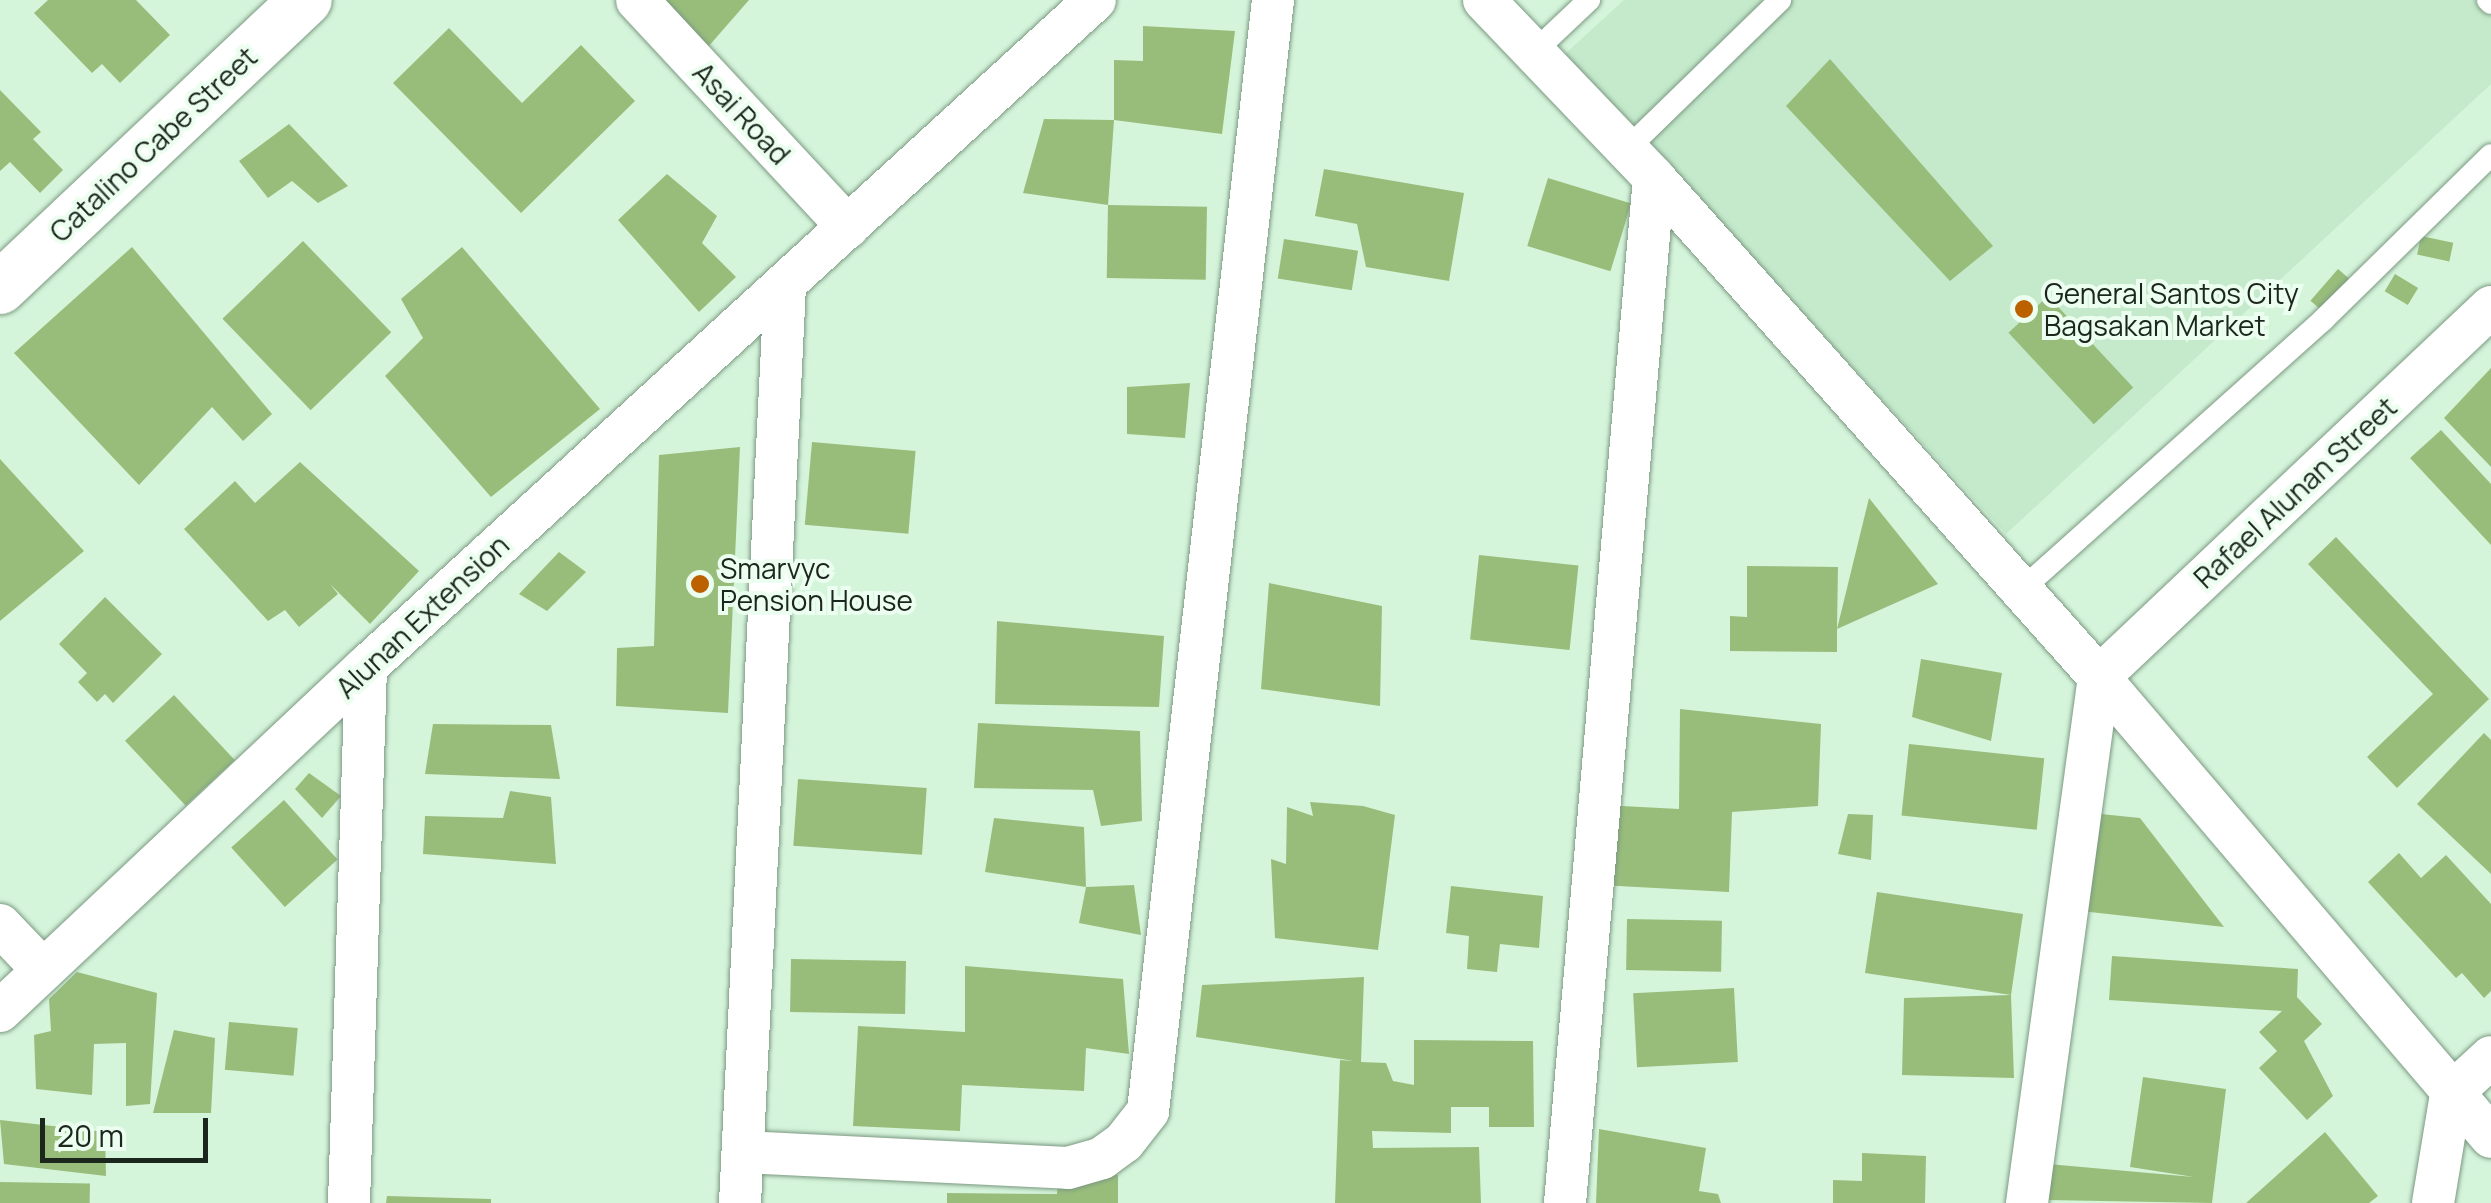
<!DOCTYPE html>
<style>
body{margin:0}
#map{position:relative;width:2491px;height:1203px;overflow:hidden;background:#d5f5db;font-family:Manrope,sans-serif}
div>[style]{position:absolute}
.built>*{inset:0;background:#c4e9cb}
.building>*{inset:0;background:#98bd7b;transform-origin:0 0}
.roads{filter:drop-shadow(0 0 2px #7c9982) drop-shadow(0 0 2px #7c9982)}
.service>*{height:22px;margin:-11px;padding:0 11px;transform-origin:11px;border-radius:11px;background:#fff}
.minor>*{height:42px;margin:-21px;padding:0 21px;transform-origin:21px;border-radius:21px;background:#fff}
.tertiary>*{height:52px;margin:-26px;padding:0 26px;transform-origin:26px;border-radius:26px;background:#fff}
.dots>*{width:28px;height:28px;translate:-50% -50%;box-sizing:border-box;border:5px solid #ebfeef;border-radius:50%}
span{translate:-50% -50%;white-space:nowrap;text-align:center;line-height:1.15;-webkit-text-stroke:8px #ebfeef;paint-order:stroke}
.street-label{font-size:28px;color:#1b261d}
.poi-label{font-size:28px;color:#1b261d}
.left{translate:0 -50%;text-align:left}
.scale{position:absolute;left:40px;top:1118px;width:168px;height:45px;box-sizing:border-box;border:5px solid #1b261d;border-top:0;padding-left:12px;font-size:30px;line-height:35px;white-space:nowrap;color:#1b261d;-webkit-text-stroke:8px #ebfeef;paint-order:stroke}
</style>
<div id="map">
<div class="built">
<div style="clip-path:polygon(1624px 0,2491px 0,2491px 84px,2006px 534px,1565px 54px)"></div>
</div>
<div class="building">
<div style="clip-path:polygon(48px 0,136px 0,170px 35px,120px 83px,102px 64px,92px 73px,34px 13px)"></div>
<div style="clip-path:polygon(665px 0,749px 0,708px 47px)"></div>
<div style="clip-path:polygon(1143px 26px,1235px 31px,1222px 134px,1114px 120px,1114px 60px,1143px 61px)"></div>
<div style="clip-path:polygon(449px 28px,522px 103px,581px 45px,635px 101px,521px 213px,393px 83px)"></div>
<div style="clip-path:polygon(1830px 59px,1993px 246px,1950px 281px,1786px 106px)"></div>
<div style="clip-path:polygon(0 90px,41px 132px,33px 139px,63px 170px,40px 193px,10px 162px,0 171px)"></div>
<div style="clip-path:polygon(1044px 119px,1114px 120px,1108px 205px,1023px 193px)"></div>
<div style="clip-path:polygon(289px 124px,348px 186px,318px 203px,292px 181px,268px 198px,239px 161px)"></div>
<div style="clip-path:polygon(1324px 169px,1464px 193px,1449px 281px,1366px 267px,1357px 224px,1315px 216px)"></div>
<div style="clip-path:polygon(667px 174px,717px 216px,702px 243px,736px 277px,699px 312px,618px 220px)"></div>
<div style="left:1548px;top:178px;width:87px;height:71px;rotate:17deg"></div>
<div style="left:1108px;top:205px;width:99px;height:73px;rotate:1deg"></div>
<div style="left:2421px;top:236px;width:33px;height:19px;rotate:12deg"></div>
<div style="left:1284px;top:239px;width:75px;height:40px;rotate:9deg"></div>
<div style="left:303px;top:241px;width:127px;height:112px;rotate:46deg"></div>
<div style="clip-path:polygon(132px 247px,272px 414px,243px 441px,212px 407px,139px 485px,14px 353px)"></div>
<div style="clip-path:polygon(462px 247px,600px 409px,491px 497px,385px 376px,423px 338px,401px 299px)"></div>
<div style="left:2338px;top:269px;width:20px;height:42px;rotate:41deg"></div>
<div style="left:2395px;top:274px;width:27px;height:20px;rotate:31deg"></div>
<div style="left:2048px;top:296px;width:125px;height:54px;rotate:47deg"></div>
<div style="clip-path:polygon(2491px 368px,2491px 467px,2444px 418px)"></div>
<div style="clip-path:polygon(1190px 383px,1185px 438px,1127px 434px,1127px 387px)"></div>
<div style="clip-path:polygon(2441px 430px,2491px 484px,2491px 545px,2410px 458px)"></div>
<div style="left:812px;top:442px;width:104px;height:83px;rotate:5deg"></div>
<div style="clip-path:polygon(740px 447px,728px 713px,616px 706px,617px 648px,654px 646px,659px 455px)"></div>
<div style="clip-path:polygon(0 459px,84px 551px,0 621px)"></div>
<div style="clip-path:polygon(300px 462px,419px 571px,370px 624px,330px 584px,338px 594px,299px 627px,285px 610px,268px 621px,184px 529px,235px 481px,255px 503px)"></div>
<div style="clip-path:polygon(1869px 498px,1938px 584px,1837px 629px,1837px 652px,1730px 651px,1730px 616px,1747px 617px,1747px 566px,1838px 567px,1837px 629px)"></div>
<div style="clip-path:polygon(2336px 537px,2489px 699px,2397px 788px,2367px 757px,2433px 694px,2308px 564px)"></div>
<div style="clip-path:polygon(559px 552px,586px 572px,547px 611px,519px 594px)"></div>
<div style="left:1479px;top:555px;width:100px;height:85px;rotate:6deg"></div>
<div style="clip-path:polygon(1269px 583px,1382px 606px,1380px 706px,1261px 689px)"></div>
<div style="clip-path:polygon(105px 597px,162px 654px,113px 703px,105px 694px,97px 702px,78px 682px,87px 673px,59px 644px)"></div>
<div style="clip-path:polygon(997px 621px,1164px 636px,1159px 707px,995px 704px)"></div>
<div style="clip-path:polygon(1921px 659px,2002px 673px,1991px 741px,1912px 717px)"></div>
<div style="left:174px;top:695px;width:89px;height:67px;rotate:47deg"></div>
<div style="clip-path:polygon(1680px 709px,1821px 724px,1818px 806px,1732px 812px,1729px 892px,1600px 885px,1603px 805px,1679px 809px)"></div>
<div style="clip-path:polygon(978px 723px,1140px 731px,1142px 821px,1101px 826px,1093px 790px,974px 788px)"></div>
<div style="clip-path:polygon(433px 724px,551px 725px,560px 779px,425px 774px)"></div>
<div style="clip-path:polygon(2484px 733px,2491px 740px,2491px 874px,2417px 804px)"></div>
<div style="left:1909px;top:744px;width:136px;height:72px;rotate:6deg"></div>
<div style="clip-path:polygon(309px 773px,341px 796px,322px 818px,295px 789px)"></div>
<div style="left:798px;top:779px;width:129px;height:67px;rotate:4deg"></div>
<div style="clip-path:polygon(510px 791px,551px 797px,556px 864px,423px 854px,425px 816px,503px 818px)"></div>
<div style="left:284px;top:800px;width:80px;height:71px;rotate:48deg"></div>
<div style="clip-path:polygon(1310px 802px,1363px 806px,1395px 815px,1378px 950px,1275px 938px,1271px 859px,1286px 864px,1287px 807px,1313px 816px)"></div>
<div style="clip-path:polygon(2091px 813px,2140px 818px,2224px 927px,2081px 911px)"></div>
<div style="clip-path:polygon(1848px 814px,1873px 815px,1871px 860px,1838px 854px)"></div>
<div style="clip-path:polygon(994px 818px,1084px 827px,1086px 887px,985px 872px)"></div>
<div style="clip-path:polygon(2399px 853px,2421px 878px,2446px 855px,2491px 904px,2491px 991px,2484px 998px,2462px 973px,2456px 978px,2368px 882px)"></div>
<div style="clip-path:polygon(1134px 885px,1141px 935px,1079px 923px,1086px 887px)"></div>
<div style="clip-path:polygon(1451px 886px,1543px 896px,1539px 948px,1500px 944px,1497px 972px,1467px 969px,1469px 936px,1446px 933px)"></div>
<div style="clip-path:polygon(1877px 892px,2023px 914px,2011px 995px,2014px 1078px,1902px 1075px,1904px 998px,2011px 995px,1865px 973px)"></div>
<div style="left:1627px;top:919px;width:95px;height:51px;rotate:1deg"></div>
<div style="clip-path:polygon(2112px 956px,2298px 969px,2297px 997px,2322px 1024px,2304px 1041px,2333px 1096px,2307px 1120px,2259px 1068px,2277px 1051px,2259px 1032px,2282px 1011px,2109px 1000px)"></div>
<div style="left:906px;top:961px;width:53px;height:115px;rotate:91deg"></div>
<div style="clip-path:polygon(965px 966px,1123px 979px,1129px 1054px,1086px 1048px,1084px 1091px,962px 1085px,960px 1131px,853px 1126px,858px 1026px,965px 1032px)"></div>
<div style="clip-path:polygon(77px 972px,157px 993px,150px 1104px,126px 1106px,126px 1043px,94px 1044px,92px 1095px,36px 1089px,34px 1035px,51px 1031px,49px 999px)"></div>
<div style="clip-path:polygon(1364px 977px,1361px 1062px,1386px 1063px,1393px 1081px,1414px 1085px,1414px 1040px,1533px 1041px,1534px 1127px,1489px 1127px,1489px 1107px,1451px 1107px,1451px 1133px,1372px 1131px,1373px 1148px,1479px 1147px,1481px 1203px,1335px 1203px,1340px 1060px,1354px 1061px,1196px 1037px,1202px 985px)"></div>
<div style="left:1734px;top:988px;width:74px;height:101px;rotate:87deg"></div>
<div style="left:229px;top:1022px;width:69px;height:48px;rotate:5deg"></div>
<div style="clip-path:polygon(174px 1030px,215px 1038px,211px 1113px,153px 1113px)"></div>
<div style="clip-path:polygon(2143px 1077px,2226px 1089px,2212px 1203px,2046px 1200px,2048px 1164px,2194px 1177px,2130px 1167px)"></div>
<div style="clip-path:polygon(0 1120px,105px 1132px,106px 1176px,4px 1164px)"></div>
<div style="clip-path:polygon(1599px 1129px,1706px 1148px,1699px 1191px,1718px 1194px,1721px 1203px,1596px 1203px)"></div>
<div style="clip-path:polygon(2325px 1132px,2378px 1196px,2369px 1203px,2246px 1203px)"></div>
<div style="clip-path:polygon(1862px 1153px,1926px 1156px,1925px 1203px,1833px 1203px,1833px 1180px,1862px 1181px)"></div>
<div style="clip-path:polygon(1058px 1174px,1118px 1175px,1118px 1203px,947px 1203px,947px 1193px,1057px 1194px)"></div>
<div style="left:0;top:1182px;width:90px;height:21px;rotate:1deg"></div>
<div style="clip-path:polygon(387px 1196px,491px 1199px,491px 1203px,386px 1203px)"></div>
</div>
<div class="roads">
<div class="service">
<div style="left:2488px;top:0;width:4px;rotate:45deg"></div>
<div style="left:1534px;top:52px;width:76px;rotate:-43.4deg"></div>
<div style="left:1626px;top:150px;width:215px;rotate:-44.2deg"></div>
<div style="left:2020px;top:591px;width:407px;rotate:-41.8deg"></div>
<div style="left:2323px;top:320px;width:235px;rotate:-44.5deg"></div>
</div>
<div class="minor">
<div style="left:637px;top:0;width:310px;rotate:47.1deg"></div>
<div style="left:1484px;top:0;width:246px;rotate:46.3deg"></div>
<div style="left:1654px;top:178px;width:669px;rotate:48.27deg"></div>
<div style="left:2099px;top:677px;width:604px;rotate:49.56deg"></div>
<div style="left:0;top:925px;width:62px;rotate:46.3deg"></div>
<div style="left:0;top:1011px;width:502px;rotate:-43.23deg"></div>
<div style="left:366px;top:667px;width:988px;rotate:-42.46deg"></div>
<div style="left:743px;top:1152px;width:325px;rotate:2.8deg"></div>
<div style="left:1068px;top:1168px;width:35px;rotate:-16deg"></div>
<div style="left:1102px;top:1158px;width:27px;rotate:-36deg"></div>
<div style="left:1124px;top:1142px;width:39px;rotate:-52deg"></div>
<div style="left:1148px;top:1111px;width:1118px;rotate:-83.58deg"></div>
<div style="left:349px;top:1203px;width:536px;rotate:-88.18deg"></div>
<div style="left:740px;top:1203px;width:919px;rotate:-87.19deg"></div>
<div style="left:1565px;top:1203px;width:1029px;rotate:-85.04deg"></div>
<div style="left:2027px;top:1203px;width:531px;rotate:-82.21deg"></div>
<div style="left:2099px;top:677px;width:539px;rotate:-43.35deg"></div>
<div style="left:2433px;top:1203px;width:110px;rotate:-80.6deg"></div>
<div style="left:2451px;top:1094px;width:54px;rotate:-42.8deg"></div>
</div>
<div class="tertiary">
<div style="left:0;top:288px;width:420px;rotate:-43.3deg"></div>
</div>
</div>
<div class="dots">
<div style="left:2024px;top:309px;background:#bb6100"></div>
<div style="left:700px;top:584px;background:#bb6100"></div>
</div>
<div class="street-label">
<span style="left:742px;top:113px;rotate:47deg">Asai Road</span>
<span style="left:153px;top:144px;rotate:-43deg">Catalino Cabe Street</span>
<span style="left:2295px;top:492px;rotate:-43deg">Rafael Alunan Street</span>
<span style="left:422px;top:616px;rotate:-43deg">Alunan Extension</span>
</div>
<div class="poi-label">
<span class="left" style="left:2044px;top:309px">General Santos City<br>Bagsakan Market</span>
<span class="left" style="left:720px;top:584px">Smarvyc<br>Pension House</span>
</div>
<div class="scale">20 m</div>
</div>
